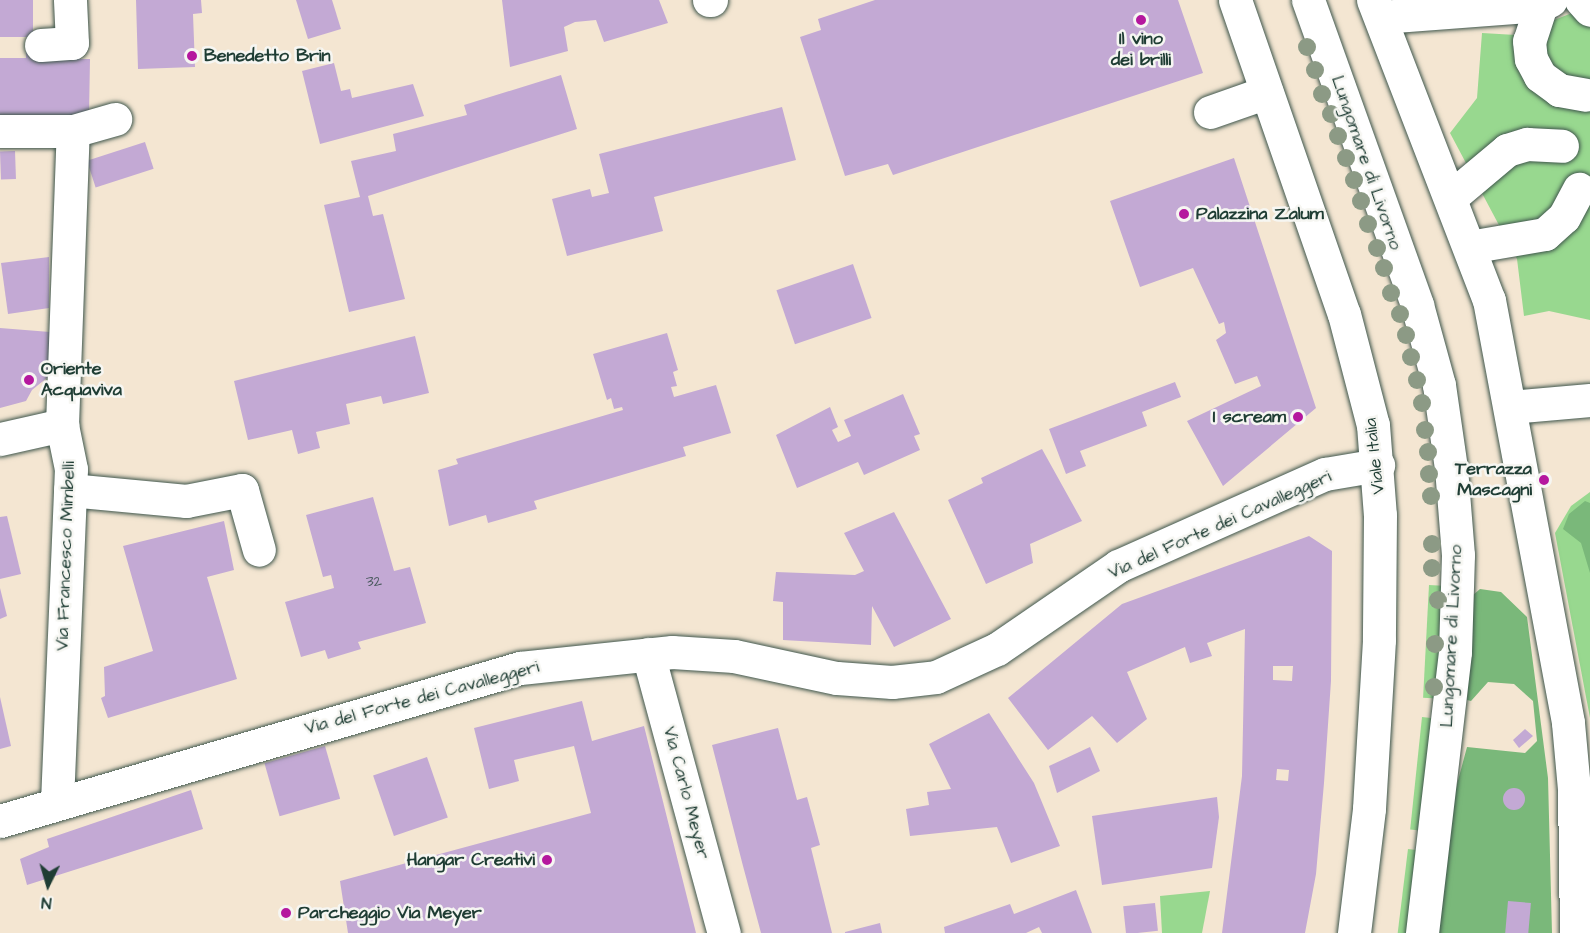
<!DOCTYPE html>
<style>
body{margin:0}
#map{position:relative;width:1590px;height:933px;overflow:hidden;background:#f4e6d2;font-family:"Architects Daughter",sans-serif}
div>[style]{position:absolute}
.green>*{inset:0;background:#98d88f;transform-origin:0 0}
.forest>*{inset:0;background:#7ab87a}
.building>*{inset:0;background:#c3a9d4;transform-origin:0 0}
.round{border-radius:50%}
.roads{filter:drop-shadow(0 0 2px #3f564c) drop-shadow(0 0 2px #3f564c)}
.minor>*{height:33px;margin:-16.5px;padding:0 16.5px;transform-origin:16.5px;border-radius:16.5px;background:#fff}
.major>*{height:33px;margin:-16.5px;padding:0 16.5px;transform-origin:16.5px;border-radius:16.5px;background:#fff}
.trees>*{width:18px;height:18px;margin:-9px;border-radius:50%;background:#8c9a85}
.dots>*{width:16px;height:16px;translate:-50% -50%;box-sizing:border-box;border:3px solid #f6f6f2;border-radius:50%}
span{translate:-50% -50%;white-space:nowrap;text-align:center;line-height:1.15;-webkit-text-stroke:5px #f6f6f2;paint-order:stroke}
.number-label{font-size:15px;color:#48585c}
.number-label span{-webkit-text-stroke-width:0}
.poi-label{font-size:18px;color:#1f3d34;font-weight:700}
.left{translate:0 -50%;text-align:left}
.right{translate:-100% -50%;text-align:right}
.street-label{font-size:18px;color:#1f3d34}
.north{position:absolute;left:18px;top:855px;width:60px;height:60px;-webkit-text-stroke:4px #f6f6f2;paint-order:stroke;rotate:185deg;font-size:16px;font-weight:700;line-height:24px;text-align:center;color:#1f3d34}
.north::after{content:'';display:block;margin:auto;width:21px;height:27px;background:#1f3d34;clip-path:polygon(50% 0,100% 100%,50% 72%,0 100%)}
</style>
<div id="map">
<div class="green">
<div style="clip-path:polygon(1590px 6px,1590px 320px,1549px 311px,1524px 316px,1517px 259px,1450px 133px,1477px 98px,1482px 33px,1516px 35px)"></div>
<div style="clip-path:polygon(1590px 492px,1590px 718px,1555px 533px,1571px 506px)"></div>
<div style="left:1429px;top:585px;width:18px;height:113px;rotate:3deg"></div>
<div style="left:1422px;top:717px;width:18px;height:113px;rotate:6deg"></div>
<div style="left:1408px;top:849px;width:17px;height:85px;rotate:7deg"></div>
<div style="clip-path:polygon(1210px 891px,1202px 933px,1162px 933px,1160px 896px)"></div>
</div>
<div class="forest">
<div style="clip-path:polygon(1585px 501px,1590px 503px,1590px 573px,1581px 543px,1563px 529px,1569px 514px)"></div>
<div style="clip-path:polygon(1480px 589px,1501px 592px,1527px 617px,1548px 778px,1552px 933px,1432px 933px,1442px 840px,1467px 747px,1525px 753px,1537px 741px,1533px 701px,1514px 684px,1488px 682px,1471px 701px,1467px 700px,1473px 595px)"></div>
</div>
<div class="building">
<div style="left:0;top:0;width:33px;height:37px"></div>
<div style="clip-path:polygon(136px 0,201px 0,202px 13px,193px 14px,195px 67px,138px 69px)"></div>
<div style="clip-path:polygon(296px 0,332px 0,341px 29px,308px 39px)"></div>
<div style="clip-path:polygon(502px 0,659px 0,668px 23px,604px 42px,596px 20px,575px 22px,564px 27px,568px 51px,510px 67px)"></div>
<div style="clip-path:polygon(875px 0,1178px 0,1203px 73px,893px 175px,888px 164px,845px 176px,800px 37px,821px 30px,818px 19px)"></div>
<div style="clip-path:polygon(26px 52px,72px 53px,72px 59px,90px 59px,89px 115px,0 115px,0 58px,26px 58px)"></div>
<div style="clip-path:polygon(334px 63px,341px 91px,350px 89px,352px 98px,413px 84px,424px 116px,320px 144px,302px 71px)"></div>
<div style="clip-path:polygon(561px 75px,577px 129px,368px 196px,373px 216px,383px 214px,405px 299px,349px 312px,324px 205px,360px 197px,351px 161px,396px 151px,393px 134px,467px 115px,464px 105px)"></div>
<div style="clip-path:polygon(782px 107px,796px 160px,654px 197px,663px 231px,567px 256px,552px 199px,590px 189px,592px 197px,609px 193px,599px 154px)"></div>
<div style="left:145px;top:142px;width:28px;height:61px;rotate:72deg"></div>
<div style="left:15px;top:151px;width:28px;height:15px;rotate:88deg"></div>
<div style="clip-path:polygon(1234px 158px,1316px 408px,1223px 486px,1187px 421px,1261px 386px,1257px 376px,1235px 384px,1216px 340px,1226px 333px,1224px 322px,1219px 324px,1193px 268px,1140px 287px,1110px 201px)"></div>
<div style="clip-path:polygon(49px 257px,49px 308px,8px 314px,1px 263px)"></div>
<div style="left:853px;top:264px;width:57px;height:81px;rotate:71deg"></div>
<div style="clip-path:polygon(0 328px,50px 332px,48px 377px,32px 390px,26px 401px,0 408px)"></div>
<div style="clip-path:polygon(667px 333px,678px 370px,673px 372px,677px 386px,671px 387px,674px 397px,716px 385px,731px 433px,683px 447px,686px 456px,534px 501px,537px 509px,488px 523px,486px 515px,449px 526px,438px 470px,458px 464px,456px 459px,623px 410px,622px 407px,614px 409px,611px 398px,607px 400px,593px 354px)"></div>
<div style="clip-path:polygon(415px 336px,429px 393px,383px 404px,381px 396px,346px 404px,350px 424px,316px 432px,320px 448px,298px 454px,292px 430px,248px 440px,234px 381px)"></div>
<div style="clip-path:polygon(1175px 382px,1181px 397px,1142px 412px,1147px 426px,1080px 451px,1086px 466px,1066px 474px,1049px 429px)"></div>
<div style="clip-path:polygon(903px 394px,920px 434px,914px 436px,920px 450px,864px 475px,858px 462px,797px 488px,776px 435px,830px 407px,838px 427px,832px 430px,838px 442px,851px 436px,844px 420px)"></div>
<div style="clip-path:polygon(1042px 449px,1082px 521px,1030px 544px,1033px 563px,986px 584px,948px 500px,983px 483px,981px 478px)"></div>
<div style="clip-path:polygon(373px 497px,394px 571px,410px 567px,426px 623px,358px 642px,361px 649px,328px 659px,325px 650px,301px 657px,285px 602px,334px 588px,331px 575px,323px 577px,306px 515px)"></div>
<div style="clip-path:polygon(894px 512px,951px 619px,894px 647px,872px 606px,871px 645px,783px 640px,783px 602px,773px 601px,776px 572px,855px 575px,864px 571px,844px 533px)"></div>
<div style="clip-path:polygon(7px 516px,21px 574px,0 579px,0 517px)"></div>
<div style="clip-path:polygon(224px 521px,234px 570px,207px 577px,237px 679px,108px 718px,101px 698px,105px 696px,104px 667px,153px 651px,123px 546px)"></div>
<div style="clip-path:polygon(evenodd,1309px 536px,1332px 551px,1331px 681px,1324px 783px,1316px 874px,1305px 933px,1222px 933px,1242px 776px,1245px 629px,1207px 643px,1212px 656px,1190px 663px,1185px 647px,1127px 672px,1147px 719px,1117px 743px,1092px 716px,1048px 750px,1008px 698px,1122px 604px,1309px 536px,1273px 666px,1293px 666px,1292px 681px,1273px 680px,1273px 666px,1309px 536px,1277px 769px,1289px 770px,1288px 781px,1276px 780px,1277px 769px)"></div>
<div style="clip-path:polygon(0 588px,7px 616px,0 619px)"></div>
<div style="clip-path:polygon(0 697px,11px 746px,0 749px)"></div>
<div style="clip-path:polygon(582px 701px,592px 741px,644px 726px,696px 933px,348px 933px,340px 881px,591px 813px,574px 746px,514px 760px,519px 781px,489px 789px,474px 728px)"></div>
<div style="clip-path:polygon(989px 713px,1034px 783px,1060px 846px,1011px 863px,997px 827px,910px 836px,906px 809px,929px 805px,927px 792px,951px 789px,929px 744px)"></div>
<div style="clip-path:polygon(778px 728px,797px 800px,807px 797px,820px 845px,811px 848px,832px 933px,761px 933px,743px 866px,712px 745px)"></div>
<div style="clip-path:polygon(1525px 729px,1533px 736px,1519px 748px,1513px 740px)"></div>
<div style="left:325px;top:746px;width:55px;height:63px;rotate:74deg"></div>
<div style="clip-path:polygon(1090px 747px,1100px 771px,1057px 793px,1049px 766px)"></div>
<div style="left:427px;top:757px;width:64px;height:57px;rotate:71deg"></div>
<div class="round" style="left:1503px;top:788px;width:22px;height:22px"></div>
<div style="clip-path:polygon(191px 790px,203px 829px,27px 885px,20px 859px,49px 847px,47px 839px)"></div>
<div style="clip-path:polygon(1217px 797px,1219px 817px,1212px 868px,1102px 885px,1092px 816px)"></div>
<div style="clip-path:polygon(1076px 890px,1092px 933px,1042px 933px,1039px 927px,1026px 933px,945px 933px,944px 927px,1010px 904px,1014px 914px)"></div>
<div style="left:1508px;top:901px;width:23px;height:32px;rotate:5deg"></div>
<div style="left:1155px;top:903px;width:28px;height:32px;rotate:84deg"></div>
<div style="clip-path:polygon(880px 923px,882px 933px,845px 933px,845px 932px)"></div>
</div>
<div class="roads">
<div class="minor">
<div style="left:709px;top:0;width:2px"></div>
<div style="left:1308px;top:0;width:324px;rotate:70.3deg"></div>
<div style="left:1417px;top:305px;width:83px;rotate:74.6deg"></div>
<div style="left:1439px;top:385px;width:84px;rotate:81.8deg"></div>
<div style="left:1451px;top:468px;width:87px;rotate:85.4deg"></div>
<div style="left:1458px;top:555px;width:97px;rotate:91.8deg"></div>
<div style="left:1455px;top:652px;width:283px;rotate:96.7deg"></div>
<div style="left:1373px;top:0;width:322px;rotate:68.9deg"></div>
<div style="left:1489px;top:300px;width:430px;rotate:79.4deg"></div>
<div style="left:1568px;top:723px;width:66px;rotate:84.8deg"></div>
<div style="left:1574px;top:789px;width:144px;rotate:89.2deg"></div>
<div style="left:1581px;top:0;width:13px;rotate:48deg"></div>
<div style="left:1541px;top:5px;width:38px;rotate:108deg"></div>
<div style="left:1529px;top:41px;width:18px;rotate:84deg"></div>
<div style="left:1531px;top:59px;width:19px;rotate:62deg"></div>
<div style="left:1540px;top:76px;width:24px;rotate:36deg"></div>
<div style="left:1559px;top:90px;width:27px;rotate:10deg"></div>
<div style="left:1381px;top:17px;width:160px;rotate:-4.3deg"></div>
<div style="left:1541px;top:5px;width:11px;rotate:-27deg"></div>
<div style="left:41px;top:45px;width:31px;rotate:-4deg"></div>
<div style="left:72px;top:43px;width:43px;rotate:-92.7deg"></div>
<div style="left:1210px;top:112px;width:60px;rotate:-19.3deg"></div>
<div style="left:0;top:131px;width:73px"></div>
<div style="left:73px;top:131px;width:44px;rotate:-15.9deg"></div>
<div style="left:1451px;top:197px;width:73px;rotate:-40deg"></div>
<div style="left:1507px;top:150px;width:21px;rotate:-17deg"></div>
<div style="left:1527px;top:144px;width:35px;rotate:3deg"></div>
<div style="left:1469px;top:247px;width:77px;rotate:-9.7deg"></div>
<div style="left:1545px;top:234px;width:25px;rotate:-42deg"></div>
<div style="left:1564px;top:217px;width:32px;rotate:-62deg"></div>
<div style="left:1510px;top:407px;width:80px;rotate:-5deg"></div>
<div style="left:0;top:439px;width:64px;rotate:-12.7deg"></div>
<div style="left:70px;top:490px;width:117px;rotate:5.4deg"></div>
<div style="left:186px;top:501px;width:57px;rotate:-11.1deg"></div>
<div style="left:242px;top:490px;width:62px;rotate:74.2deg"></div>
<div style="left:648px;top:654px;width:289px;rotate:74.8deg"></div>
<div style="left:57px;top:802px;width:333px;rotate:-87.6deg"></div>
<div style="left:71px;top:469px;width:45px;rotate:-101.6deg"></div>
<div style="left:62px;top:425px;width:294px;rotate:-87.9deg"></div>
<div style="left:0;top:821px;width:542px;rotate:-16.4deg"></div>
<div style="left:520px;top:668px;width:153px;rotate:-6deg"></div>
<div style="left:672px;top:652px;width:62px;rotate:3.7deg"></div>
<div style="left:734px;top:656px;width:105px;rotate:12.1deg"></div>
<div style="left:837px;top:678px;width:55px;rotate:4.2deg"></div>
<div style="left:892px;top:682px;width:44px;rotate:-6.5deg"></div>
<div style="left:936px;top:677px;width:67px;rotate:-24.7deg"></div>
<div style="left:997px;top:649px;width:147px;rotate:-34.4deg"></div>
<div style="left:1118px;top:566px;width:227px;rotate:-24deg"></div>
<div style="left:1325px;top:474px;width:54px;rotate:-9.6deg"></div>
</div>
<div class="major">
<div style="left:1235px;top:0;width:332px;rotate:70.9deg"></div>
<div style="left:1344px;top:314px;width:115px;rotate:75.4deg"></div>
<div style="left:1373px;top:425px;width:90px;rotate:85.6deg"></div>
<div style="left:1380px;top:515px;width:125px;rotate:90.5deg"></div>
<div style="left:1379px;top:640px;width:169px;rotate:93.4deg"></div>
<div style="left:1369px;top:809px;width:125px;rotate:96.9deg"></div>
</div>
</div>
<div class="trees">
<div style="left:1307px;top:47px"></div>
<div style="left:1315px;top:70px"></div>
<div style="left:1322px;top:94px"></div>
<div style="left:1331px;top:114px"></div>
<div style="left:1338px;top:136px"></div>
<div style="left:1346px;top:158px"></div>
<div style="left:1354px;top:180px"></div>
<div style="left:1361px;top:201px"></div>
<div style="left:1368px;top:224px"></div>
<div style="left:1377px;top:248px"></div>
<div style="left:1384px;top:268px"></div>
<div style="left:1391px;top:293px"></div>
<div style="left:1400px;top:314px"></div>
<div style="left:1406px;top:335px"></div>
<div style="left:1411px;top:357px"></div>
<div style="left:1417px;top:380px"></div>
<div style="left:1422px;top:403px"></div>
<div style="left:1425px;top:430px"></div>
<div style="left:1428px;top:452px"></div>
<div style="left:1429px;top:474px"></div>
<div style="left:1431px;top:496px"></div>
<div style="left:1432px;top:544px"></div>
<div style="left:1432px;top:568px"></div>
<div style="left:1438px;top:600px"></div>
<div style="left:1435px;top:644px"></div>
<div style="left:1434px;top:687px"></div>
</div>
<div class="dots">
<div style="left:1141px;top:20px;background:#b5179e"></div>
<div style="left:192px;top:56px;background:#b5179e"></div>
<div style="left:1184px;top:214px;background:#b5179e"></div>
<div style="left:29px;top:380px;background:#b5179e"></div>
<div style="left:1298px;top:417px;background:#b5179e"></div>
<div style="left:1544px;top:480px;background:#b5179e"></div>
<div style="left:547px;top:860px;background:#b5179e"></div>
<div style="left:286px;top:913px;background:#b5179e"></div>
</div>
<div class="number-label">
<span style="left:374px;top:582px">32</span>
</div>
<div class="poi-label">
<span style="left:1141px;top:50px">Il vino<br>dei brilli</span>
<span class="left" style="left:204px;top:56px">Benedetto Brin</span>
<span class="left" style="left:1196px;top:214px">Palazzina Zalum</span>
<span class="left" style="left:41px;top:380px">Oriente<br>Acquaviva</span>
<span class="right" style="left:1286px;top:417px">I scream</span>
<span class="right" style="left:1532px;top:480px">Terrazza<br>Mascagni</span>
<span class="right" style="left:535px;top:860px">Hangar Creativi</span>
<span class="left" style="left:298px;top:913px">Parcheggio Via Meyer</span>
</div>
<div class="street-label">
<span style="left:1366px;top:163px;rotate:71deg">Lungomare di Livorno</span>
<span style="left:1375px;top:456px;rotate:-96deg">Viale Italia</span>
<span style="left:1220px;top:525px;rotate:-24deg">Via del Forte dei Cavalleggeri</span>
<span style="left:66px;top:556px;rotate:-88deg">Via Francesco Mimbelli</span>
<span style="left:1452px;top:636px;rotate:-87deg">Lungomare di Livorno</span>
<span style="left:422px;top:698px;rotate:-15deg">Via del Forte dei Cavalleggeri</span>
<span style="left:686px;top:793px;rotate:75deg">Via Carlo Meyer</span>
</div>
<div class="north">N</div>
</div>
